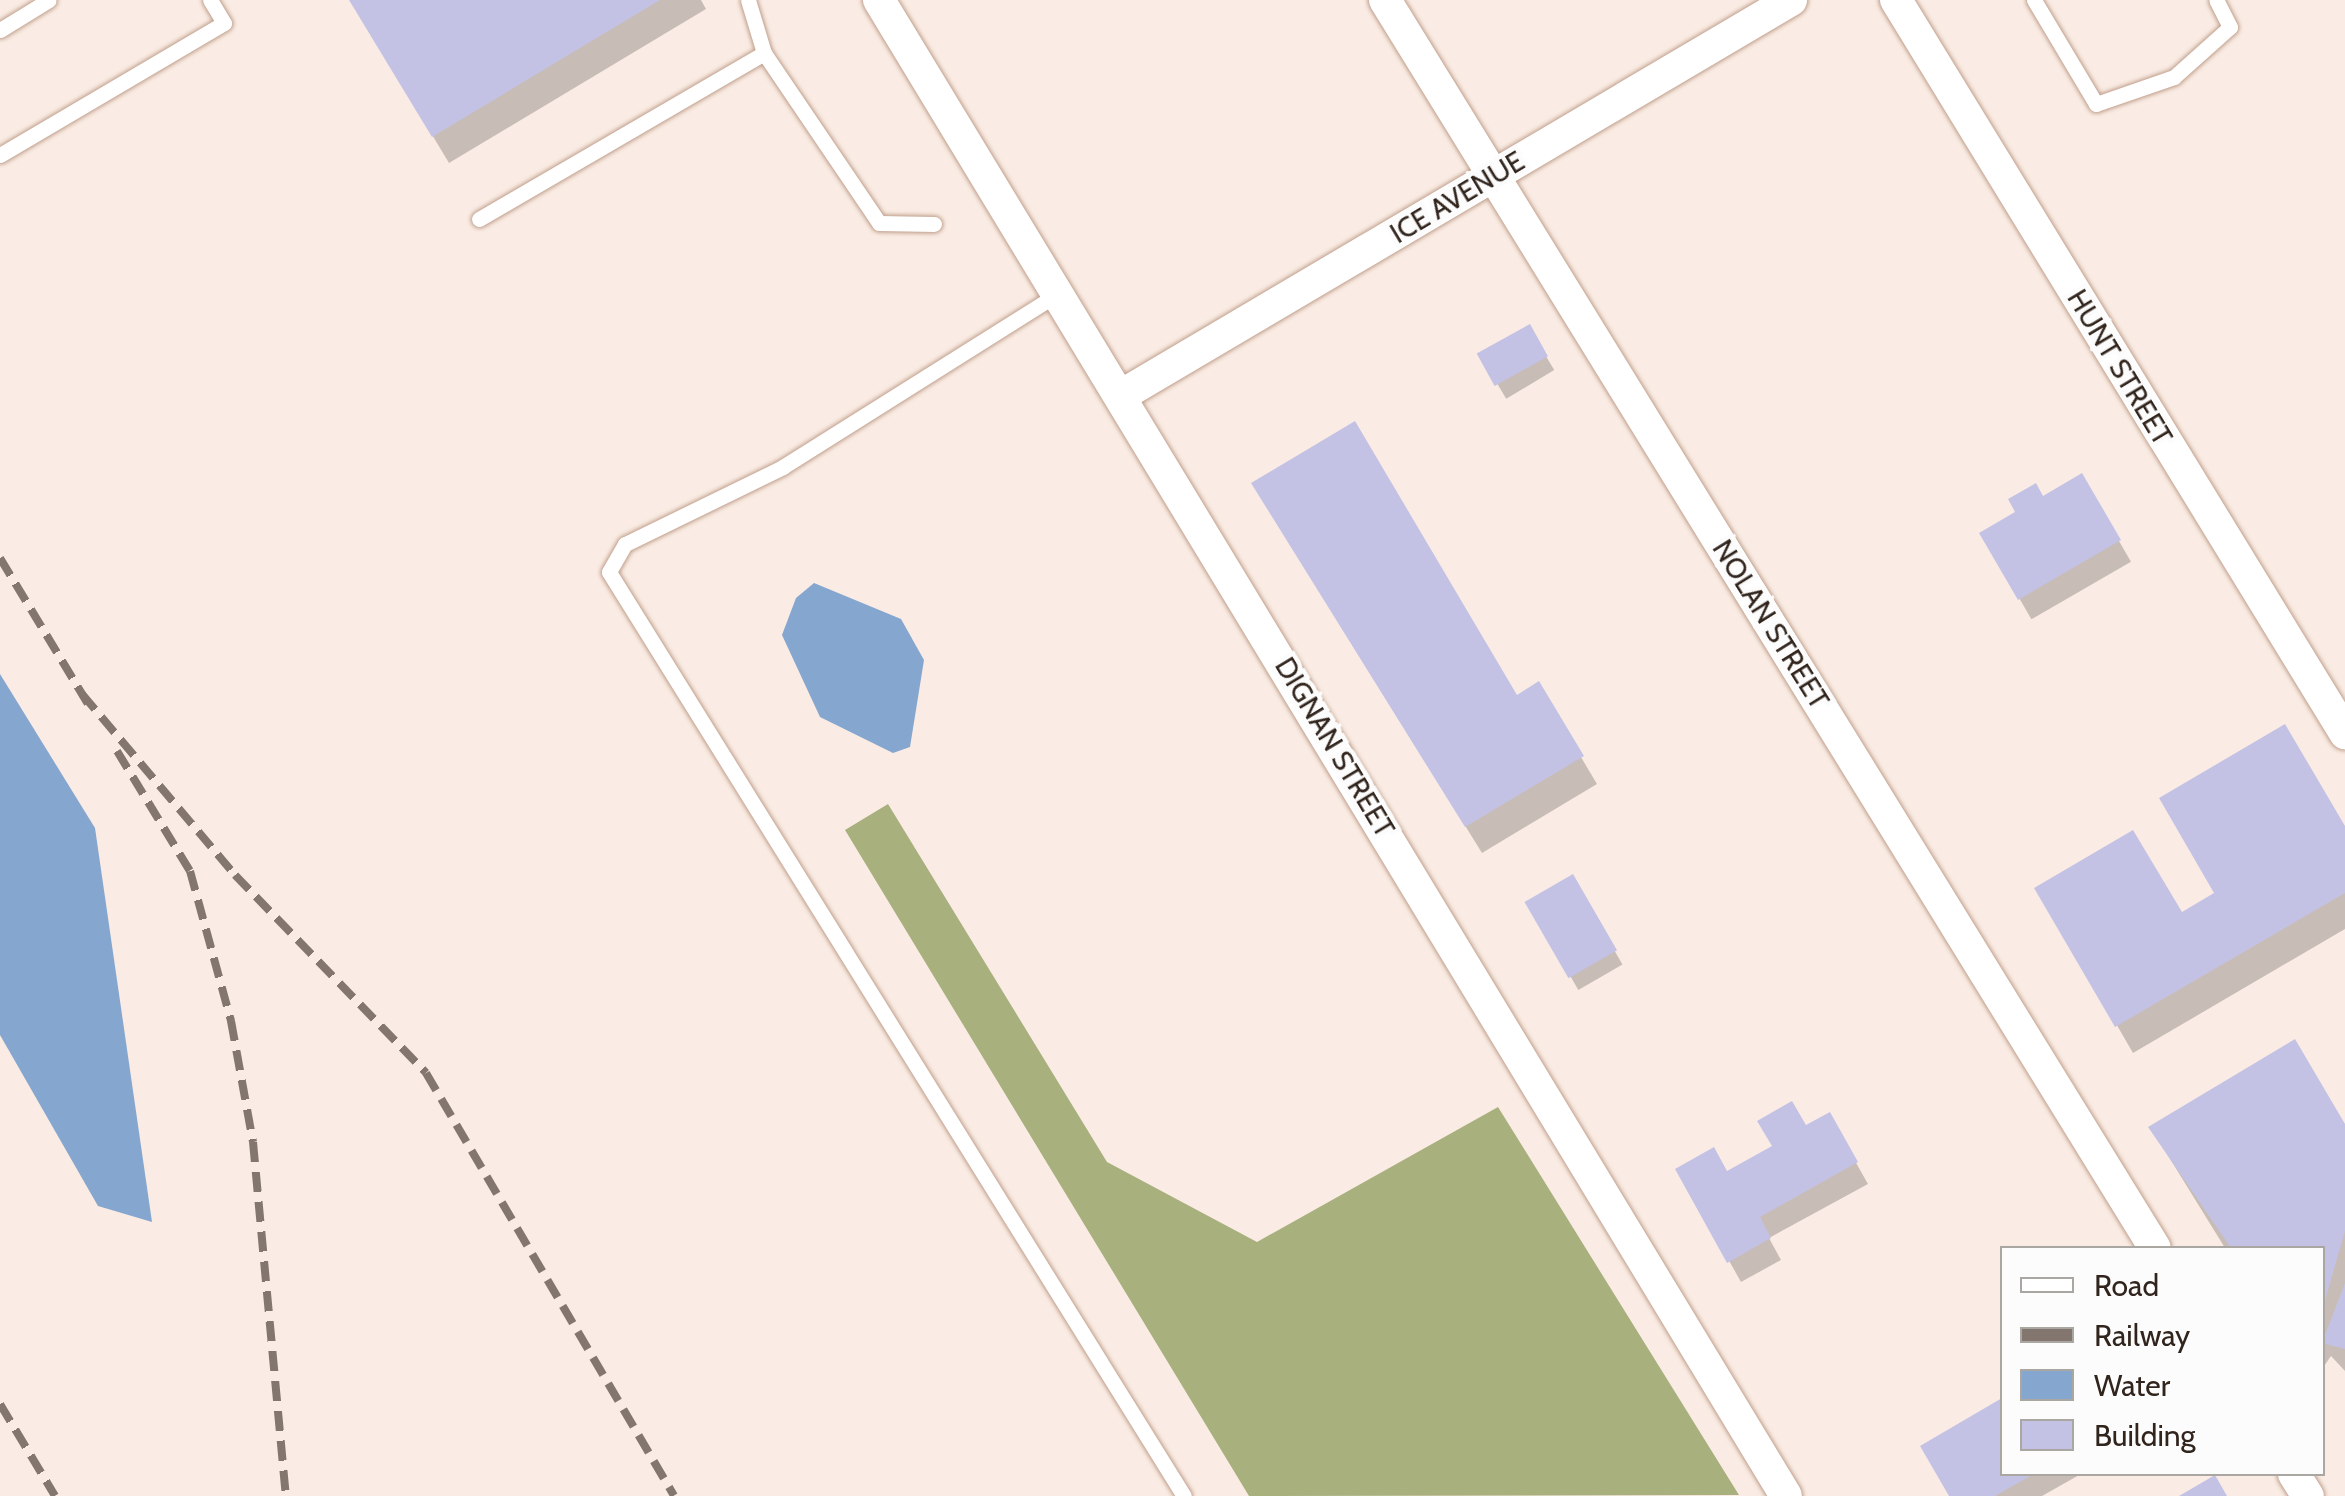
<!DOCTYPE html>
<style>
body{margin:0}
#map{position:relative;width:2345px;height:1496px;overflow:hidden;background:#faece4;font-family:Cabin,sans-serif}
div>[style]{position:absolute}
.forest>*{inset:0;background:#a8b07e}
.water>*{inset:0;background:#85a6ce}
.shadow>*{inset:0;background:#0003;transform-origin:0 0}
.building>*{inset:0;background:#c3c2e4;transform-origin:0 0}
.roads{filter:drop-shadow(0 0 2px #c09f8c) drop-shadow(0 0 2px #c09f8c)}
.lane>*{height:15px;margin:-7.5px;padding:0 7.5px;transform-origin:7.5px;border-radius:7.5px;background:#fff}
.street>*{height:32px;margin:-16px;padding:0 16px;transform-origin:16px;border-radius:16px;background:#fff}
.rail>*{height:8px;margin-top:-4px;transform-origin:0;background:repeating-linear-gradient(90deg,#83766e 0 20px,transparent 0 30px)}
span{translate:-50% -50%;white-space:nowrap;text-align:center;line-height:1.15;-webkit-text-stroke:9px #fcfcfc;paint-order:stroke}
.street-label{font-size:28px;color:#30241c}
.legend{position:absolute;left:2000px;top:1246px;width:325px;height:230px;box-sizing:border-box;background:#fcfcfc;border:2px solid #aaa6a2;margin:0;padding:12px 18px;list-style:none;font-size:30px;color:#30241c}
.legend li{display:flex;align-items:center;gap:20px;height:50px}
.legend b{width:50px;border:2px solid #aaa6a2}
</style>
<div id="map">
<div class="forest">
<div style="clip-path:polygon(888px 804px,1107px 1162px,1257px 1242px,1498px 1107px,1739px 1495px,1249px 1496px,845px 830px)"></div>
</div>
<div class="water">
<div style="clip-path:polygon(814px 583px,901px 619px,924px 660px,910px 747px,893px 753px,820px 717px,782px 635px,796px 598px)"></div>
<div style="clip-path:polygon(0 674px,95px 828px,152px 1222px,98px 1206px,0 1035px)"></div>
</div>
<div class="shadow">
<div style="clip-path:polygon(351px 0,701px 0,706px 9px,449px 163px)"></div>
<div style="left:1529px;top:328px;width:49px;height:56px;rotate:59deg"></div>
<div style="left:2082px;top:477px;width:98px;height:115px;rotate:60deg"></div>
<div style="clip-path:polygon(1254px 484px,1516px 698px,1538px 685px,1597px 784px,1482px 853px)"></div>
<div style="clip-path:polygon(2345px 831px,2345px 929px,2133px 1053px,2038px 889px,2181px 916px)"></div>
<div style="left:1572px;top:877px;width:101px;height:51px;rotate:60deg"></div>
<div style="clip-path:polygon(1829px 1115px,1868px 1184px,1769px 1238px,1781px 1260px,1741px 1282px,1678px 1170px,1727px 1175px)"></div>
<div style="clip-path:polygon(2345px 1128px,2345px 1371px,2331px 1356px,2322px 1369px,2322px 1248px,2225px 1248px,2167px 1154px)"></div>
<div style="clip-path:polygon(2002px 1401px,2002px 1474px,2081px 1474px,2042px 1496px,1952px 1496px,1924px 1447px)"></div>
</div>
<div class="building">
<div style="clip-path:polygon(349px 0,660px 0,432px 137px)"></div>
<div style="left:1530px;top:324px;width:37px;height:61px;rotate:61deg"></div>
<div style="clip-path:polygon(1355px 421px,1517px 695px,1539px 681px,1584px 756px,1465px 827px,1251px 483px)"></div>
<div style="clip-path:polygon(2082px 473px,2121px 540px,2018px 600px,1979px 533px,2015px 512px,2008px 499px,2036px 483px,2043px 496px)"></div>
<div style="clip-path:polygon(2285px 724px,2345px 826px,2345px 893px,2115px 1027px,2034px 888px,2133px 830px,2182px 912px,2214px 893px,2159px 798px)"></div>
<div style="left:1573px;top:874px;width:88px;height:56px;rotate:60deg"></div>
<div style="clip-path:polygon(2295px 1039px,2345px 1124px,2345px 1231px,2324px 1304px,2322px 1248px,2231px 1248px,2148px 1127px)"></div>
<div style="clip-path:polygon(1792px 1101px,1806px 1125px,1830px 1112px,1858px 1162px,1760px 1217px,1771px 1238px,1727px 1263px,1675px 1169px,1714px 1147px,1727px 1171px,1772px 1146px,1757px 1121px)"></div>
<div style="clip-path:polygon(2345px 1283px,2345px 1349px,2322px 1343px)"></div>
<div style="clip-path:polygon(2002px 1398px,2002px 1474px,2034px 1474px,1995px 1496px,1949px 1496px,1920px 1446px)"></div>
<div style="clip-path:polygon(2215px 1475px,2227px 1496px,2179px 1496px)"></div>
</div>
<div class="roads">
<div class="lane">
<div style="left:2034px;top:0;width:121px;rotate:59.2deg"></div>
<div style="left:2096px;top:104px;width:83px;rotate:-19.1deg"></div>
<div style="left:2174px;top:77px;width:75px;rotate:-41.8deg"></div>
<div style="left:2230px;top:27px;width:30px;rotate:-117deg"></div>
<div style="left:0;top:30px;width:57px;rotate:-31.5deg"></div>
<div style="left:764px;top:53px;width:205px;rotate:55.9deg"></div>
<div style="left:879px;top:223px;width:55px;rotate:1deg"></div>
<div style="left:0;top:155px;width:260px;rotate:-30.5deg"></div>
<div style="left:224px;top:23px;width:27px;rotate:-121deg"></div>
<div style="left:479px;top:219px;width:330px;rotate:-30.2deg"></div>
<div style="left:764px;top:53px;width:55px;rotate:-106.8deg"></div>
<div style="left:1059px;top:293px;width:326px;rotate:147.8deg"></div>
<div style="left:783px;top:467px;width:176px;rotate:154deg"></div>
<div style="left:625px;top:544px;width:32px;rotate:120deg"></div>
<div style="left:609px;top:572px;width:1088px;rotate:58.11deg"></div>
</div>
<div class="street">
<div style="left:879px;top:0;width:1749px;rotate:58.77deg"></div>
<div style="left:1385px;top:0;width:1466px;rotate:58.33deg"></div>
<div style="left:1896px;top:0;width:860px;rotate:58.51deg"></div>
<div style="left:1122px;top:395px;width:777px;rotate:-30.56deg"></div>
<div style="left:2294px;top:1474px;width:26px;rotate:58deg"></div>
</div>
</div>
<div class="rail">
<div style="left:0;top:558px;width:170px;rotate:58.9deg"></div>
<div style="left:82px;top:694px;width:237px;rotate:49.8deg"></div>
<div style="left:235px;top:875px;width:275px;rotate:46deg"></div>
<div style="left:426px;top:1073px;width:490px;rotate:59.6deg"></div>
<div style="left:117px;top:751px;width:140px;rotate:58.7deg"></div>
<div style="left:190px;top:871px;width:156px;rotate:74.7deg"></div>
<div style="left:231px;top:1021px;width:123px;rotate:79.7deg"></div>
<div style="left:253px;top:1142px;width:356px;rotate:84.7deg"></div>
<div style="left:0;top:1404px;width:107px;rotate:59.1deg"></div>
</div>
<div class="street-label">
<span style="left:1457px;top:197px;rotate:-31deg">ICE AVENUE</span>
<span style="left:2120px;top:367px;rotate:59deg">HUNT STREET</span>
<span style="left:1771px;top:624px;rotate:58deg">NOLAN STREET</span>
<span style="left:1335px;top:747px;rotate:59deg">DIGNAN STREET</span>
</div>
<ul class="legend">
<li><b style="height:12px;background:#fff"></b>Road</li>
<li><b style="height:12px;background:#83766e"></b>Railway</li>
<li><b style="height:28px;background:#85a6ce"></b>Water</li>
<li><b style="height:28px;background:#c3c2e4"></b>Building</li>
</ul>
</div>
